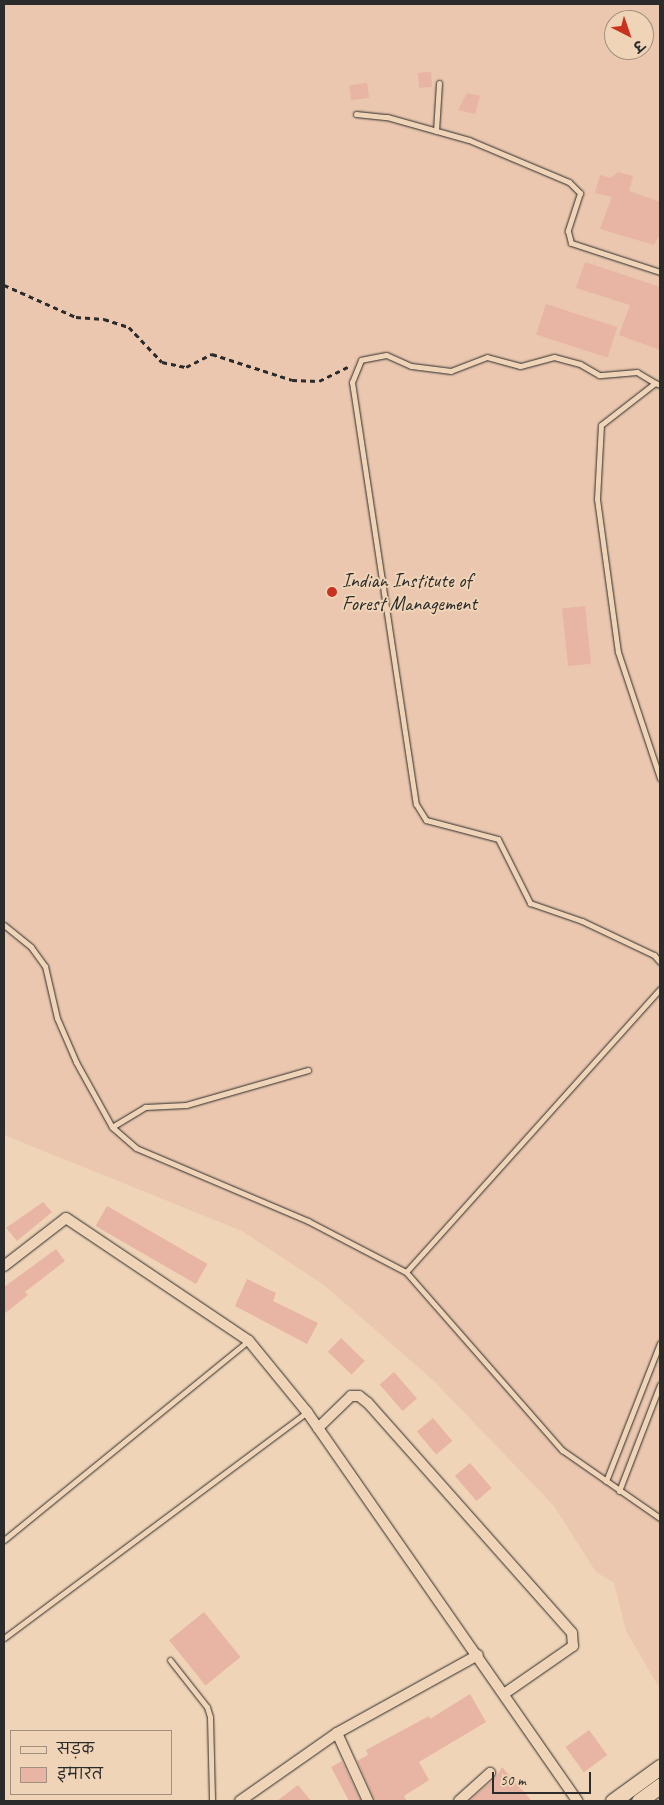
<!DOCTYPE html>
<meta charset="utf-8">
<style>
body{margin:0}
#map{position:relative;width:664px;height:1805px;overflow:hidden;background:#f0d4b7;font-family:Caveat,"Playpen Sans Deva",sans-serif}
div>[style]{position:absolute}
.built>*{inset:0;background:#eac7ae}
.building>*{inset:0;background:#e8b4a3;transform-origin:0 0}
.path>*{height:2.5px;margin-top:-1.25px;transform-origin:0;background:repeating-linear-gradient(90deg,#2b2b2b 0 5px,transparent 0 9px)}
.roads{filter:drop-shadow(0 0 1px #2b2b2b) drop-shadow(0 0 1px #2b2b2b)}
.service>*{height:5px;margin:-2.5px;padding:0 2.5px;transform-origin:2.5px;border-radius:2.5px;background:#f0d4b7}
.minor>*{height:10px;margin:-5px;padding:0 5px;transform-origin:5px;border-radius:5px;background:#f0d4b7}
.secondary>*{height:15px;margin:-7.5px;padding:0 7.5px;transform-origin:7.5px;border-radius:7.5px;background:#f0d4b7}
.dots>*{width:14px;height:14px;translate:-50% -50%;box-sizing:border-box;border:2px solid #f0d4b7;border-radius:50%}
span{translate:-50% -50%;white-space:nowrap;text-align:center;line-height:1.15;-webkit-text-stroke:4px #f0d4b7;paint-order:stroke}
.poi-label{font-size:20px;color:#2b2b2b}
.left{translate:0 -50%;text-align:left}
.frame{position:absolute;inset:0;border:5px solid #2b2b2b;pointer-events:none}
.legend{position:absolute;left:10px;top:1730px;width:162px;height:65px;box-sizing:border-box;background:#f0d4b7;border:1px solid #a1907f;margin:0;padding:6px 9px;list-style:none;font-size:15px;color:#2b2b2b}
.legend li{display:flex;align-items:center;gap:10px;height:25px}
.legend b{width:25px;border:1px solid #a1907f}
.north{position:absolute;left:604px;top:10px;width:50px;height:50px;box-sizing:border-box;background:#f0d4b7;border:1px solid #a1907f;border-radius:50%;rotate:139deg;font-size:14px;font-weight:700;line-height:20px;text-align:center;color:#2b2b2b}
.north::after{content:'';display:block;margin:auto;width:18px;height:22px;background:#c8321e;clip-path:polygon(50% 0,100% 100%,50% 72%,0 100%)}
.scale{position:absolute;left:492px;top:1772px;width:99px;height:22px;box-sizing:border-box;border:2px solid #2b2b2b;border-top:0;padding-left:6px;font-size:15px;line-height:18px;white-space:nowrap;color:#2b2b2b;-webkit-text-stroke:4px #f0d4b7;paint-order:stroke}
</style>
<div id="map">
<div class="built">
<div style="clip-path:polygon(evenodd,4px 4px,660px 4px,660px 1689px,626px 1631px,614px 1583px,596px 1572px,554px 1506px,434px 1381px,324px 1285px,242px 1231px,4px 1135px,4px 4px,614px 20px,644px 20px,644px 50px,614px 50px,614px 20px)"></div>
</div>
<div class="building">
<div style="left:431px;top:72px;width:15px;height:13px;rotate:86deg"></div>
<div style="left:367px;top:83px;width:15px;height:18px;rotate:82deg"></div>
<div style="clip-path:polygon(467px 93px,480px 96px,475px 114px,458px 110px)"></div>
<div style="clip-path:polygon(618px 172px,633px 176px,629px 191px,660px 202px,660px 234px,654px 245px,600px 229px,612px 197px,595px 193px,600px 175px,611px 178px)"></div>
<div style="clip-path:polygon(585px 262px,660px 287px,660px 350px,619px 335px,630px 305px,576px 288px)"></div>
<div style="left:546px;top:304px;width:75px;height:32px;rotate:18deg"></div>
<div style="left:585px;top:606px;width:58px;height:23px;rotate:84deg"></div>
<div style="clip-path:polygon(43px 1202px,52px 1212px,17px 1241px,6px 1228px)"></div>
<div style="left:107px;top:1206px;width:116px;height:23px;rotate:30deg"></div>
<div style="clip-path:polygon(56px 1249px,65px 1261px,25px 1292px,28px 1295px,4px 1314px,4px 1287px)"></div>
<div style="clip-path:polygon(247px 1279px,276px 1293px,273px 1301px,318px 1323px,307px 1344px,235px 1306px)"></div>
<div style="left:341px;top:1338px;width:33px;height:19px;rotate:44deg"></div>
<div style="left:394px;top:1372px;width:35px;height:19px;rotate:49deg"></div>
<div style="left:433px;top:1418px;width:30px;height:21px;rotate:50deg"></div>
<div style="left:470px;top:1463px;width:33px;height:20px;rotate:49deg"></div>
<div style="left:204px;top:1612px;width:58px;height:45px;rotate:51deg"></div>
<div style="clip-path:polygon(470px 1694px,486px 1722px,419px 1762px,429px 1780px,404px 1796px,407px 1801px,375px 1801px,357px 1761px,368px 1755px,366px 1750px,429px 1716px,430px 1719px)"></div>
<div style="left:589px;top:1730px;width:31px;height:29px;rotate:54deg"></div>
<div style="clip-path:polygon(342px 1761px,361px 1801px,349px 1801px,331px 1767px)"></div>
<div style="clip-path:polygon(502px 1767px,532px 1801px,469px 1801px,496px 1777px)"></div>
<div style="clip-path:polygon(298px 1785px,311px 1801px,277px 1801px)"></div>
</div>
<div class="path">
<div style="left:4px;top:285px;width:79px;rotate:24deg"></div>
<div style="left:76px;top:317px;width:28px;rotate:4deg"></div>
<div style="left:104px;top:319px;width:26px;rotate:18deg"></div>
<div style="left:129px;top:327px;width:48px;rotate:46.7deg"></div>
<div style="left:162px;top:362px;width:25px;rotate:12deg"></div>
<div style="left:186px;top:367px;width:29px;rotate:-27deg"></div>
<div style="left:212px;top:354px;width:84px;rotate:18deg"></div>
<div style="left:292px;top:380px;width:27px;rotate:2deg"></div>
<div style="left:319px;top:381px;width:32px;rotate:-26deg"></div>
</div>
<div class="roads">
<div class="service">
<div style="left:356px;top:114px;width:31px;rotate:6deg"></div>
<div style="left:387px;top:117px;width:85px;rotate:15.7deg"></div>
<div style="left:469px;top:140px;width:108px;rotate:22.8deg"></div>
<div style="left:569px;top:182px;width:16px;rotate:45deg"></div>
<div style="left:580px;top:193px;width:40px;rotate:108deg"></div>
<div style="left:568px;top:231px;width:12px;rotate:76deg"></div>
<div style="left:571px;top:243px;width:94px;rotate:18deg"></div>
<div style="left:436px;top:131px;width:48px;rotate:-86.4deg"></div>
<div style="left:655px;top:383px;width:21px;rotate:-149deg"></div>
<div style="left:637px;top:372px;width:38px;rotate:175deg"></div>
<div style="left:599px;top:375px;width:22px;rotate:-150deg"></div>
<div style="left:580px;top:364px;width:27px;rotate:-165deg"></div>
<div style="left:554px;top:357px;width:35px;rotate:165deg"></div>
<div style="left:520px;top:366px;width:34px;rotate:-165deg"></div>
<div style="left:487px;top:357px;width:39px;rotate:159deg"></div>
<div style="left:451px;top:371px;width:40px;rotate:-172.9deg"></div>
<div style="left:411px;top:366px;width:27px;rotate:-156deg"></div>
<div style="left:386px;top:355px;width:25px;rotate:169deg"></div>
<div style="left:361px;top:360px;width:24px;rotate:112deg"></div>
<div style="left:352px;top:382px;width:427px;rotate:81.4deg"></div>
<div style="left:416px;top:804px;width:19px;rotate:58deg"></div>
<div style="left:426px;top:820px;width:74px;rotate:14.8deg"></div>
<div style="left:498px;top:839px;width:72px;rotate:63.4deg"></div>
<div style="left:530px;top:903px;width:55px;rotate:19.1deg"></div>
<div style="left:582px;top:921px;width:80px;rotate:25.3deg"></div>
<div style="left:654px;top:955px;width:9px;rotate:49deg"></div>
<div style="left:660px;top:385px;width:5px;rotate:-158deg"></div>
<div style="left:655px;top:383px;width:68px;rotate:142.1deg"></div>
<div style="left:601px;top:425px;width:74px;rotate:93.1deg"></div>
<div style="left:597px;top:499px;width:154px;rotate:82.2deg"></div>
<div style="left:618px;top:652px;width:133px;rotate:71.6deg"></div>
<div style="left:4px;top:925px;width:35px;rotate:39deg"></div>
<div style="left:31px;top:947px;width:24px;rotate:54deg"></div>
<div style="left:45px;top:966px;width:53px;rotate:77deg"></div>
<div style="left:57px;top:1018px;width:48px;rotate:66.6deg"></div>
<div style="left:76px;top:1062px;width:74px;rotate:61deg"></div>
<div style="left:112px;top:1127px;width:32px;rotate:41deg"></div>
<div style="left:136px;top:1148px;width:187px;rotate:23deg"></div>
<div style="left:308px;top:1221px;width:110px;rotate:27.5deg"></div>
<div style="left:660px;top:989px;width:380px;rotate:131.9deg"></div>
<div style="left:406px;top:1272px;width:237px;rotate:48.8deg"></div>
<div style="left:562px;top:1450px;width:119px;rotate:34.8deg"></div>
<div style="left:112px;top:1127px;width:39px;rotate:-31deg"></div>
<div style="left:145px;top:1107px;width:41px;rotate:-2.8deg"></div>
<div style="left:186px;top:1105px;width:127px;rotate:-16deg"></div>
<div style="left:606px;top:1481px;width:148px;rotate:-68.6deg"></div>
<div style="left:619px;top:1491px;width:114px;rotate:-68.9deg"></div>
<div style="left:4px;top:1540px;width:315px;rotate:-39.2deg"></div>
<div style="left:4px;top:1638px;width:378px;rotate:-36.7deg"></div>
<div style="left:170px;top:1660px;width:60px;rotate:51.8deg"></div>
<div style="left:207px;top:1707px;width:10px;rotate:73deg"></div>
<div style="left:210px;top:1717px;width:84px;rotate:88.6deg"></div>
</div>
<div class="minor">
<div style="left:4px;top:1266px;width:78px;rotate:-37.7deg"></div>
<div style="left:66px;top:1218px;width:220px;rotate:33.9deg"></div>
<div style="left:249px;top:1341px;width:92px;rotate:50.8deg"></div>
<div style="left:307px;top:1412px;width:474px;rotate:55.2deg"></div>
<div style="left:318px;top:1428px;width:46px;rotate:-44.1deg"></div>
<div style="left:351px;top:1396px;width:8px"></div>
<div style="left:359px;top:1396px;width:11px;rotate:38deg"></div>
<div style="left:368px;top:1403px;width:307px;rotate:48.4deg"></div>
<div style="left:572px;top:1633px;width:13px;rotate:86deg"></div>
<div style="left:573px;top:1646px;width:84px;rotate:145.2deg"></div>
<div style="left:337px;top:1733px;width:75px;rotate:65.5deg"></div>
<div style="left:240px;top:1801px;width:118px;rotate:-35deg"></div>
<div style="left:337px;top:1733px;width:161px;rotate:-29deg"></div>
<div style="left:459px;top:1801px;width:42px;rotate:-42.1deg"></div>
</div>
<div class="secondary">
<div style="left:613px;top:1801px;width:58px;rotate:-35.9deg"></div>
<div style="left:639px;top:1801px;width:26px;rotate:-36deg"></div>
</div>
</div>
<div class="dots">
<div style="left:332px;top:592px;background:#c8321e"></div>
</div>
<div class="poi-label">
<span class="left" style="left:342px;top:592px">Indian Institute of<br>Forest Management</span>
</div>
<div class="frame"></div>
<ul class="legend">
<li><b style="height:6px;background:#f0d4b7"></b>सड़क</li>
<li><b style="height:14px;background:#e8b4a3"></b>इमारत</li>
</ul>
<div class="north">उ</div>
<div class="scale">50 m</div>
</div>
